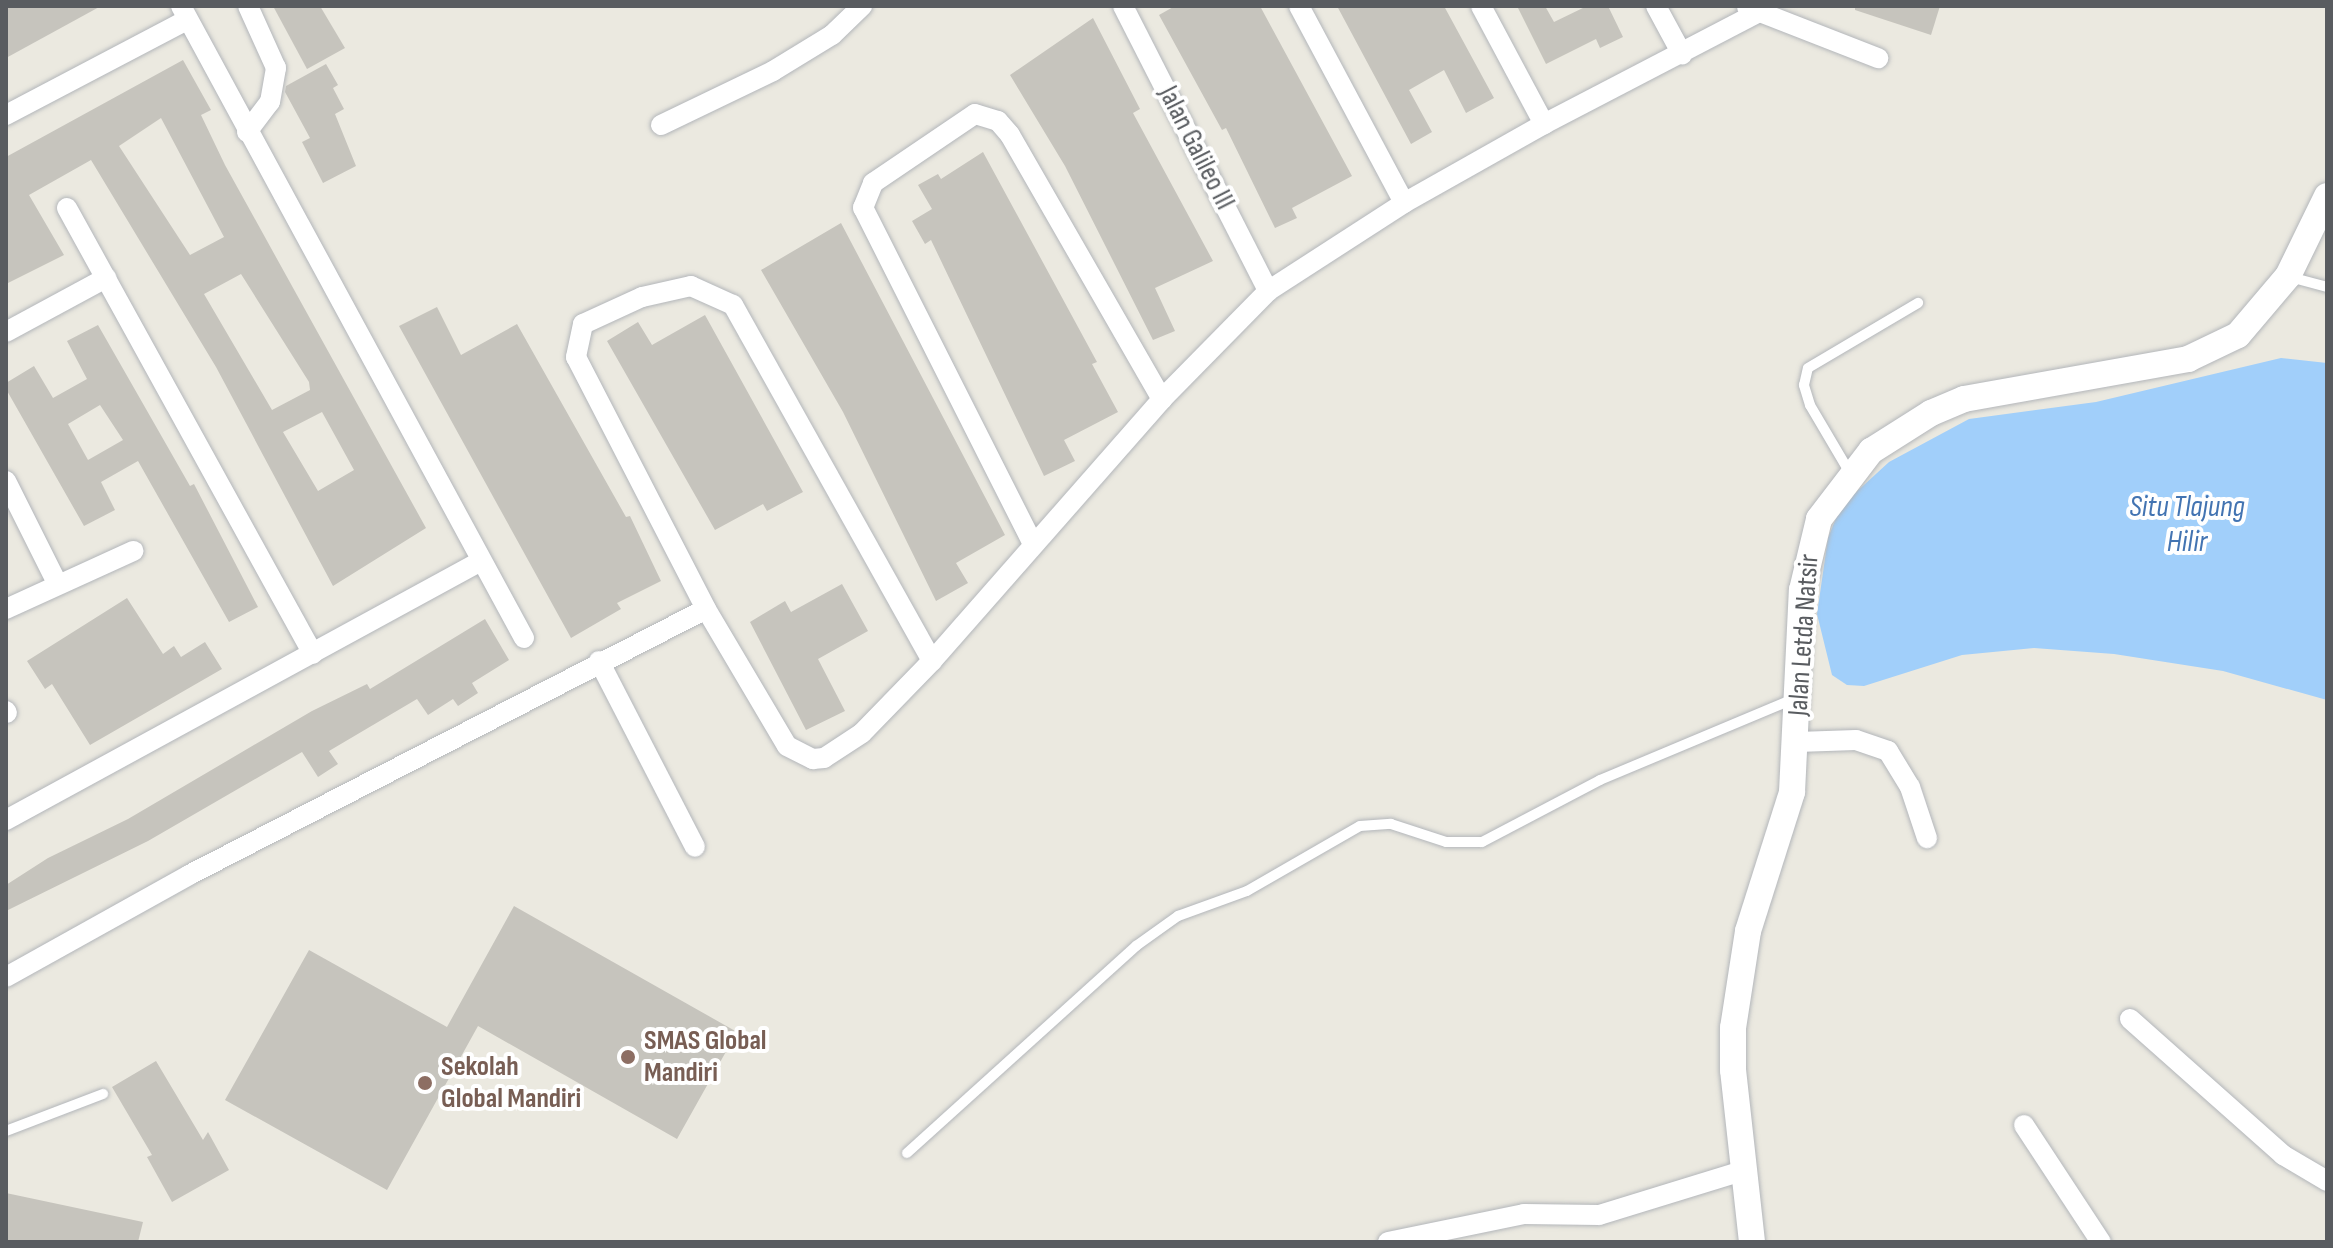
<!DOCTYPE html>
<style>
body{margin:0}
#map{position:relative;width:2333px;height:1248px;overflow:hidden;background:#ebe9e0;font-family:"Sofia Sans Condensed",sans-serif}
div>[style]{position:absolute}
.water>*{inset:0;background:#a1cffa}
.building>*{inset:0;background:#c6c4bd}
.roads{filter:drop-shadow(0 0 2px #b3b6ba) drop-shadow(0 0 2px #b3b6ba)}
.service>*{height:10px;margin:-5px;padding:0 5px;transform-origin:5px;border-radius:5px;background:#fff}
.minor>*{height:20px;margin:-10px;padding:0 10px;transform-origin:10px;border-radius:10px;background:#fff}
.tertiary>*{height:26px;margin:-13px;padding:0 13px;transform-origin:13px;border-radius:13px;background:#fff}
.dots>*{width:22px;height:22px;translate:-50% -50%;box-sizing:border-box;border:4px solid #fff;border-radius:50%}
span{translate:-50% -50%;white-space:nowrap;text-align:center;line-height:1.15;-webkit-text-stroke:8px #fff;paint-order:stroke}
.street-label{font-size:28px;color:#595c60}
.education-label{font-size:28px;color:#785e54;font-weight:700}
.left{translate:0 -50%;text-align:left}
.water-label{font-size:30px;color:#4374b2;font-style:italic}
.frame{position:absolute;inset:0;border:8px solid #595c60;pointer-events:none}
</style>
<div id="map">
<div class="water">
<div style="clip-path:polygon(2281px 358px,2327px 363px,2327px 700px,2223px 671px,2114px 654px,2034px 648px,1962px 655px,1864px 686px,1847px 685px,1832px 675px,1817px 614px,1828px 538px,1841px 506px,1889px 462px,1969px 419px,2096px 402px)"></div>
</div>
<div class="building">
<div style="clip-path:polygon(6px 6px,101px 6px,6px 58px)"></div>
<div style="clip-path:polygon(273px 6px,320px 6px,345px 48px,307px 69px)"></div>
<div style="clip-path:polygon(1175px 6px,1260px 6px,1352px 176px,1292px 208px,1297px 218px,1275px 228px,1226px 128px,1222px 130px,1159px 15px)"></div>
<div style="clip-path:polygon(1337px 6px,1444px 6px,1494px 98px,1466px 113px,1444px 70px,1409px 90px,1432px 132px,1411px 144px)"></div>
<div style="clip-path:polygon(1517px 6px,1545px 6px,1554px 22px,1587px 6px,1608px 6px,1623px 37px,1600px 48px,1596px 39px,1546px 64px)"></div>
<div style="clip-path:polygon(1855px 6px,1940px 6px,1931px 35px,1855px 10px)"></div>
<div style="clip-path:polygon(1093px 18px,1140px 109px,1133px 113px,1213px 261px,1155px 288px,1175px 331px,1153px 340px,1065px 166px,1010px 75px)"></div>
<div style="clip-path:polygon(evenodd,183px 60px,211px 110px,201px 115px,225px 165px,426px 528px,333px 586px,216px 367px,91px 160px,29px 195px,64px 255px,6px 284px,6px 157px,183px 60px,161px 118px,224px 237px,190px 255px,119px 146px,161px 118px,183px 60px,241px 274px,309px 382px,310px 390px,272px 410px,204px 294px,241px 274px,183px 60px,322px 412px,354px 470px,318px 491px,283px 432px,322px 412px)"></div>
<div style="clip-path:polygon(326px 64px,338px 85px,333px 88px,344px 109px,335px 114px,356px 166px,323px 183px,302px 142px,310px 138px,285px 92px,286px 86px)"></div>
<div style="clip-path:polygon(983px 152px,1097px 362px,1092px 364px,1118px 412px,1064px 440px,1075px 461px,1044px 476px,931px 240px,925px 244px,912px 221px,932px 209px,918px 185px,938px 174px,941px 179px)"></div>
<div style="clip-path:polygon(841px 223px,1005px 535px,956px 563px,968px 583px,936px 601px,843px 412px,761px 270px)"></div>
<div style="clip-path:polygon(437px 307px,461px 355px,517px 324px,626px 517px,630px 516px,661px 581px,617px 603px,621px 609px,571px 638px,399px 326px)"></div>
<div style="clip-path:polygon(705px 315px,803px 492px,767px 511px,763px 504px,715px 530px,607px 341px,638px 322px,652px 345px)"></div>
<div style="clip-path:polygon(evenodd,98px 325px,190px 486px,194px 484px,258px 607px,229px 622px,138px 461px,101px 482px,115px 510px,84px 526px,6px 389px,6px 383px,34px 366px,53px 398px,87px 379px,67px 341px,98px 325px,100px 405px,123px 440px,88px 460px,68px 424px,100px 405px)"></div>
<div style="clip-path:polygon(842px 584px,868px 631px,818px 659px,845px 711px,806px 730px,750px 622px,785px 601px,791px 612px)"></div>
<div style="clip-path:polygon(127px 598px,163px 654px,174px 646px,181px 657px,205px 642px,222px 669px,90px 745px,52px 684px,45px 689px,27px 661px)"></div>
<div style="clip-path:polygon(485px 619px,509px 660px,472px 683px,478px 693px,458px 706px,453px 699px,428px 715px,417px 699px,329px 751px,338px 764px,318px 777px,302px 752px,148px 841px,6px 911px,6px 885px,48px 858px,128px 819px,312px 711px,367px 684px,370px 689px)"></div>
<div style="clip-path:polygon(514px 906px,737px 1032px,677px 1139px,478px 1026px,387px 1190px,225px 1100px,309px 950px,447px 1027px)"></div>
<div style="clip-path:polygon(156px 1061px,203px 1140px,208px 1132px,229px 1170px,172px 1202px,147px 1157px,152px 1155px,112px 1087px)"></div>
<div style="clip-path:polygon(6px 1193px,143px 1222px,138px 1242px,6px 1242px)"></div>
</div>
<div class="roads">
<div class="service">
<div style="left:2290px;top:277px;width:38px;rotate:15deg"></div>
<div style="left:1850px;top:473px;width:79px;rotate:-120.5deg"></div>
<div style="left:1810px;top:405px;width:21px;rotate:-107deg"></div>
<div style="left:1804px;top:385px;width:17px;rotate:-77deg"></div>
<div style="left:1808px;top:368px;width:128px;rotate:-30.6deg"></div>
<div style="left:6px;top:1131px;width:104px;rotate:-20.9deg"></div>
<div style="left:907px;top:1153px;width:309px;rotate:-42.1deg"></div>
<div style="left:1136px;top:946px;width:52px;rotate:-35.5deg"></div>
<div style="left:1178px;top:916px;width:73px;rotate:-19.9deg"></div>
<div style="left:1247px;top:891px;width:130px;rotate:-29.9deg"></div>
<div style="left:1360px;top:826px;width:31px;rotate:-4deg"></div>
<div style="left:1391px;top:824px;width:58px;rotate:18.1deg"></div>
<div style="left:1446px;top:842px;width:36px"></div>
<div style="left:1482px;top:842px;width:133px;rotate:-27.7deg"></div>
<div style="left:1600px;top:780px;width:210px;rotate:-22.7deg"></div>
</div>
<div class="minor">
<div style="left:181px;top:6px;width:719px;rotate:61.51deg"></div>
<div style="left:1123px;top:6px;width:320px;rotate:63deg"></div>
<div style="left:1299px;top:6px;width:223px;rotate:61.9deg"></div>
<div style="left:1481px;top:6px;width:134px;rotate:61.9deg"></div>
<div style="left:1656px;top:6px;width:55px;rotate:61.6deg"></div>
<div style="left:1747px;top:7px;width:141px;rotate:21.3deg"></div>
<div style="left:6px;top:115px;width:204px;rotate:-27.7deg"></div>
<div style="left:661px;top:125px;width:124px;rotate:-25.7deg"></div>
<div style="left:773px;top:71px;width:69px;rotate:-31.4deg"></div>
<div style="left:832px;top:35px;width:42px;rotate:-44deg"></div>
<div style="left:247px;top:132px;width:38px;rotate:-53deg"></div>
<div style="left:270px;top:102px;width:35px;rotate:-80deg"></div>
<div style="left:276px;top:68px;width:68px;rotate:-114.3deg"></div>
<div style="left:67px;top:208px;width:509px;rotate:61.12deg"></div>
<div style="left:6px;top:332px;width:114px;rotate:-28.4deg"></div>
<div style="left:6px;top:481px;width:114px;rotate:63.4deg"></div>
<div style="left:1033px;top:544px;width:377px;rotate:-116.8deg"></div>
<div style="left:863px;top:208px;width:27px;rotate:-68deg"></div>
<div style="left:873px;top:183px;width:123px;rotate:-34.1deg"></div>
<div style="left:975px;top:114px;width:24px;rotate:17deg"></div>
<div style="left:998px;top:121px;width:18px;rotate:49deg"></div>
<div style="left:1010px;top:135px;width:305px;rotate:60.1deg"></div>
<div style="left:6px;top:609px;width:140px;rotate:-24.5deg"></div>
<div style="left:599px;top:661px;width:209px;rotate:62.7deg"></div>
<div style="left:932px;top:661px;width:408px;rotate:-119.2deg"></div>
<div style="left:733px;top:305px;width:46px;rotate:-155.7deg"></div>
<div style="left:691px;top:286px;width:50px;rotate:167.3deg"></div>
<div style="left:642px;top:297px;width:65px;rotate:155.4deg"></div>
<div style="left:583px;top:324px;width:34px;rotate:102deg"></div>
<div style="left:576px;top:357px;width:284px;rotate:62.7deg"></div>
<div style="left:706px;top:609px;width:159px;rotate:59.4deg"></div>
<div style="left:787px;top:746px;width:29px;rotate:27deg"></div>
<div style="left:813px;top:759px;width:11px;rotate:-5deg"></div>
<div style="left:824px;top:758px;width:45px;rotate:-33.3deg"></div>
<div style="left:862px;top:733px;width:100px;rotate:-45.8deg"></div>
<div style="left:932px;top:661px;width:349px;rotate:-48.7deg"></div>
<div style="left:1162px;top:399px;width:151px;rotate:-45.5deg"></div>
<div style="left:1268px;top:291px;width:162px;rotate:-32.9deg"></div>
<div style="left:1404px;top:203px;width:161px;rotate:-29.4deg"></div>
<div style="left:1544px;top:124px;width:242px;rotate:-27.5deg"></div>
<div style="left:6px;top:711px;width:2px;rotate:63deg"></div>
<div style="left:1797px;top:742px;width:59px;rotate:-1.9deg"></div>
<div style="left:1856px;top:740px;width:34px;rotate:19deg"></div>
<div style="left:1888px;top:751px;width:42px;rotate:58.6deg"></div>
<div style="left:1910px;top:787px;width:54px;rotate:71.6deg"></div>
<div style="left:6px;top:820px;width:541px;rotate:-28.6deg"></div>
<div style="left:6px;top:977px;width:210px;rotate:-29.1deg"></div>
<div style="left:189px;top:875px;width:581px;rotate:-27.23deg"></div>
<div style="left:2130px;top:1019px;width:205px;rotate:41.6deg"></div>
<div style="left:2283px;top:1155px;width:51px;rotate:30.6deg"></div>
<div style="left:2024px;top:1125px;width:140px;rotate:56.7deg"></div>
<div style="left:1388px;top:1242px;width:139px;rotate:-11.6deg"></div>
<div style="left:1524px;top:1214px;width:75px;rotate:0.8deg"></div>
<div style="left:1599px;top:1215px;width:150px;rotate:-17.1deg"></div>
</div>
<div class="tertiary">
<div style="left:1752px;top:1242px;width:173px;rotate:-96.3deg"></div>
<div style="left:1733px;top:1070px;width:42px;rotate:-90deg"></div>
<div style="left:1733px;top:1028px;width:98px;rotate:-81.2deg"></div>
<div style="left:1748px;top:931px;width:146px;rotate:-72.4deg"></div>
<div style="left:1792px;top:792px;width:202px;rotate:-87.2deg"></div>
<div style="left:1802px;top:590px;width:73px;rotate:-76.5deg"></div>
<div style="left:1819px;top:519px;width:86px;rotate:-52.6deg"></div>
<div style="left:1871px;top:451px;width:71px;rotate:-32.3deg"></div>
<div style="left:1931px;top:413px;width:36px;rotate:-23deg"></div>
<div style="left:1964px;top:399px;width:228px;rotate:-10.1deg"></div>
<div style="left:2188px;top:359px;width:55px;rotate:-25.6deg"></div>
<div style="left:2238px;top:335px;width:77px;rotate:-49.7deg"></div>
<div style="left:2288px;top:276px;width:89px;rotate:-64deg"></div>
</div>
</div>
<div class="dots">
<div style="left:628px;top:1057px;background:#8d6e63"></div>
<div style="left:425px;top:1083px;background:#8d6e63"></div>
</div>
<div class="street-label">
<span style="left:1196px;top:148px;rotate:63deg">Jalan Galileo III</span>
<span style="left:1804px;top:635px;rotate:-86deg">Jalan Letda Natsir</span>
</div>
<div class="education-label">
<span class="left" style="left:644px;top:1057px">SMAS Global<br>Mandiri</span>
<span class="left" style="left:441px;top:1083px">Sekolah<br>Global Mandiri</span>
</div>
<div class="water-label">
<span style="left:2187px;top:524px">Situ Tlajung<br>Hilir</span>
</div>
<div class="frame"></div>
</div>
